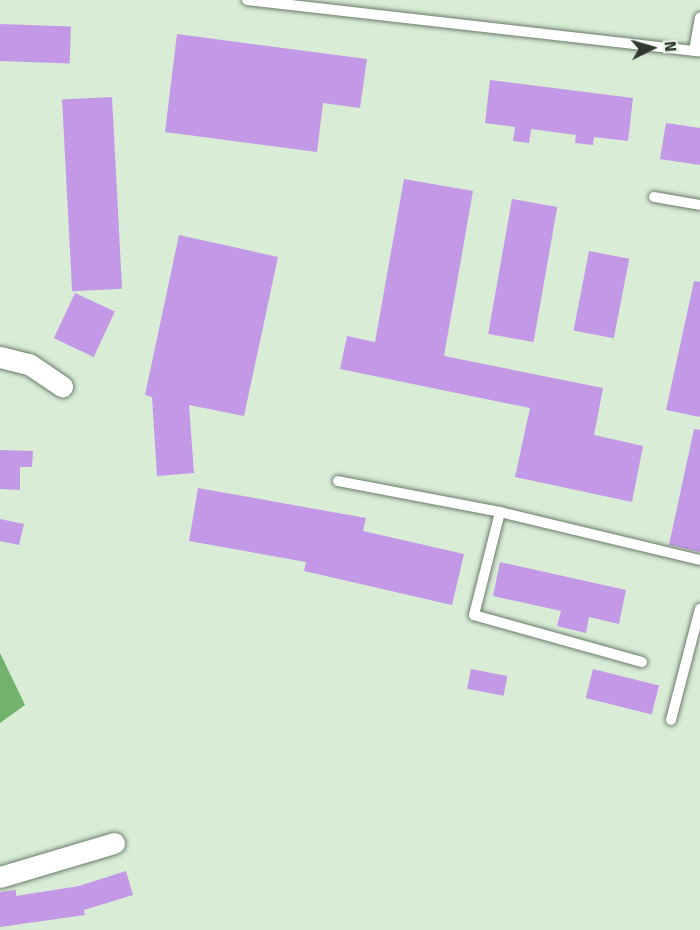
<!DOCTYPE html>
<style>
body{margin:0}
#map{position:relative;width:700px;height:930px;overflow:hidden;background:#d8ecd6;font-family:"Fira Sans",sans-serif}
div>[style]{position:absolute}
.forest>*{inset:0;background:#71b26d}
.building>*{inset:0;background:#c398e7;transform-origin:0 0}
.roads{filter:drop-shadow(0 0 2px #6a7c69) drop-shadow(0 0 2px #6a7c69)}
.lane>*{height:10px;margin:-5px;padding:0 5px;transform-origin:5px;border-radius:5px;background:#fff}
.street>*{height:21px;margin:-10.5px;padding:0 10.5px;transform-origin:10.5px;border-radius:10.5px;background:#fff}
span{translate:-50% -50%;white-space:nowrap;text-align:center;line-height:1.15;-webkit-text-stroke:4.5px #e5f9e3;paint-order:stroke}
.north{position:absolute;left:622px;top:18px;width:60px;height:60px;-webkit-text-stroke:4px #e5f9e3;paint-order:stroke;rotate:85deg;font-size:16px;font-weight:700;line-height:24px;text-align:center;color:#313830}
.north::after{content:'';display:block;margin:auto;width:21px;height:27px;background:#313830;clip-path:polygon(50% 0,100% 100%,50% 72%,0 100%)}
</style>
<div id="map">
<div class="forest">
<div style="clip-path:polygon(0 653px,25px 705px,0 723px)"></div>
</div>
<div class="building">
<div style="left:0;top:24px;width:71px;height:37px;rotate:2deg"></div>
<div style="clip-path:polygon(177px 34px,367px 59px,360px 108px,323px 103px,317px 152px,165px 132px)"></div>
<div style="clip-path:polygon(490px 80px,633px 98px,628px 141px,594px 137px,593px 145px,575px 143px,576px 135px,531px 129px,529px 143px,513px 141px,515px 127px,485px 123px)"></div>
<div style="left:112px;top:97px;width:192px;height:50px;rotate:87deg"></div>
<div style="clip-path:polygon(666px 123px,700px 128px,700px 165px,660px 159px)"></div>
<div style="clip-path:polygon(404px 179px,473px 191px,444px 356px,603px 388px,594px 435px,643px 446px,632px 502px,515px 477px,530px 408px,340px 369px,347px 336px,375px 342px)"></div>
<div style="left:512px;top:199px;width:46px;height:137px;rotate:10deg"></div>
<div style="clip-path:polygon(179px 235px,278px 257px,244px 416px,189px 405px,194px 473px,157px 476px,152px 397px,145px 395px)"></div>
<div style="left:589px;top:251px;width:41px;height:81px;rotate:11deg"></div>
<div style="clip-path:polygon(694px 281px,700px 282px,700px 417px,666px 410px)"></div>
<div style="left:75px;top:293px;width:44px;height:50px;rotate:25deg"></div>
<div style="clip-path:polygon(694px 429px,700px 430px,700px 552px,669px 545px)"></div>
<div style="clip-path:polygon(0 450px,33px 451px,32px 467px,20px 467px,20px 490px,0 489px)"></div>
<div style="clip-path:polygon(198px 488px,366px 518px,363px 531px,464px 554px,452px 605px,304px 571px,306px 562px,189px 541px)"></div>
<div style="clip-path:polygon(0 519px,24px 524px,19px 545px,0 541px)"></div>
<div style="clip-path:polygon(500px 562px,626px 590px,619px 624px,589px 617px,586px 633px,557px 626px,561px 611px,493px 596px)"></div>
<div style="left:471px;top:669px;width:37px;height:20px;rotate:11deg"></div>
<div style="left:593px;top:669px;width:68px;height:30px;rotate:14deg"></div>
<div style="clip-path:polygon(126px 871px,133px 895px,84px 910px,85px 915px,0 927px,0 892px,16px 890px,16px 896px,79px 886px)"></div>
</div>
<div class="roads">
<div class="lane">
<div style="left:247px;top:0;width:456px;rotate:6.5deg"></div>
<div style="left:694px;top:51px;width:34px;rotate:-80deg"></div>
<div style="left:654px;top:197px;width:47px;rotate:9.9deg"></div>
<div style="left:338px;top:481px;width:165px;rotate:10.8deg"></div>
<div style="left:642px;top:662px;width:174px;rotate:-164.4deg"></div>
<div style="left:474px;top:615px;width:106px;rotate:-75.8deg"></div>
<div style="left:500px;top:512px;width:206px;rotate:13.5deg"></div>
<div style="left:671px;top:720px;width:115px;rotate:-75.4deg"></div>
</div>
<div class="street">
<div style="left:0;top:357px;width:30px;rotate:14deg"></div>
<div style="left:29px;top:364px;width:40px;rotate:34deg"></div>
<div style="left:0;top:877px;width:119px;rotate:-16.6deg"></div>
</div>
</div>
<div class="north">N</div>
</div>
